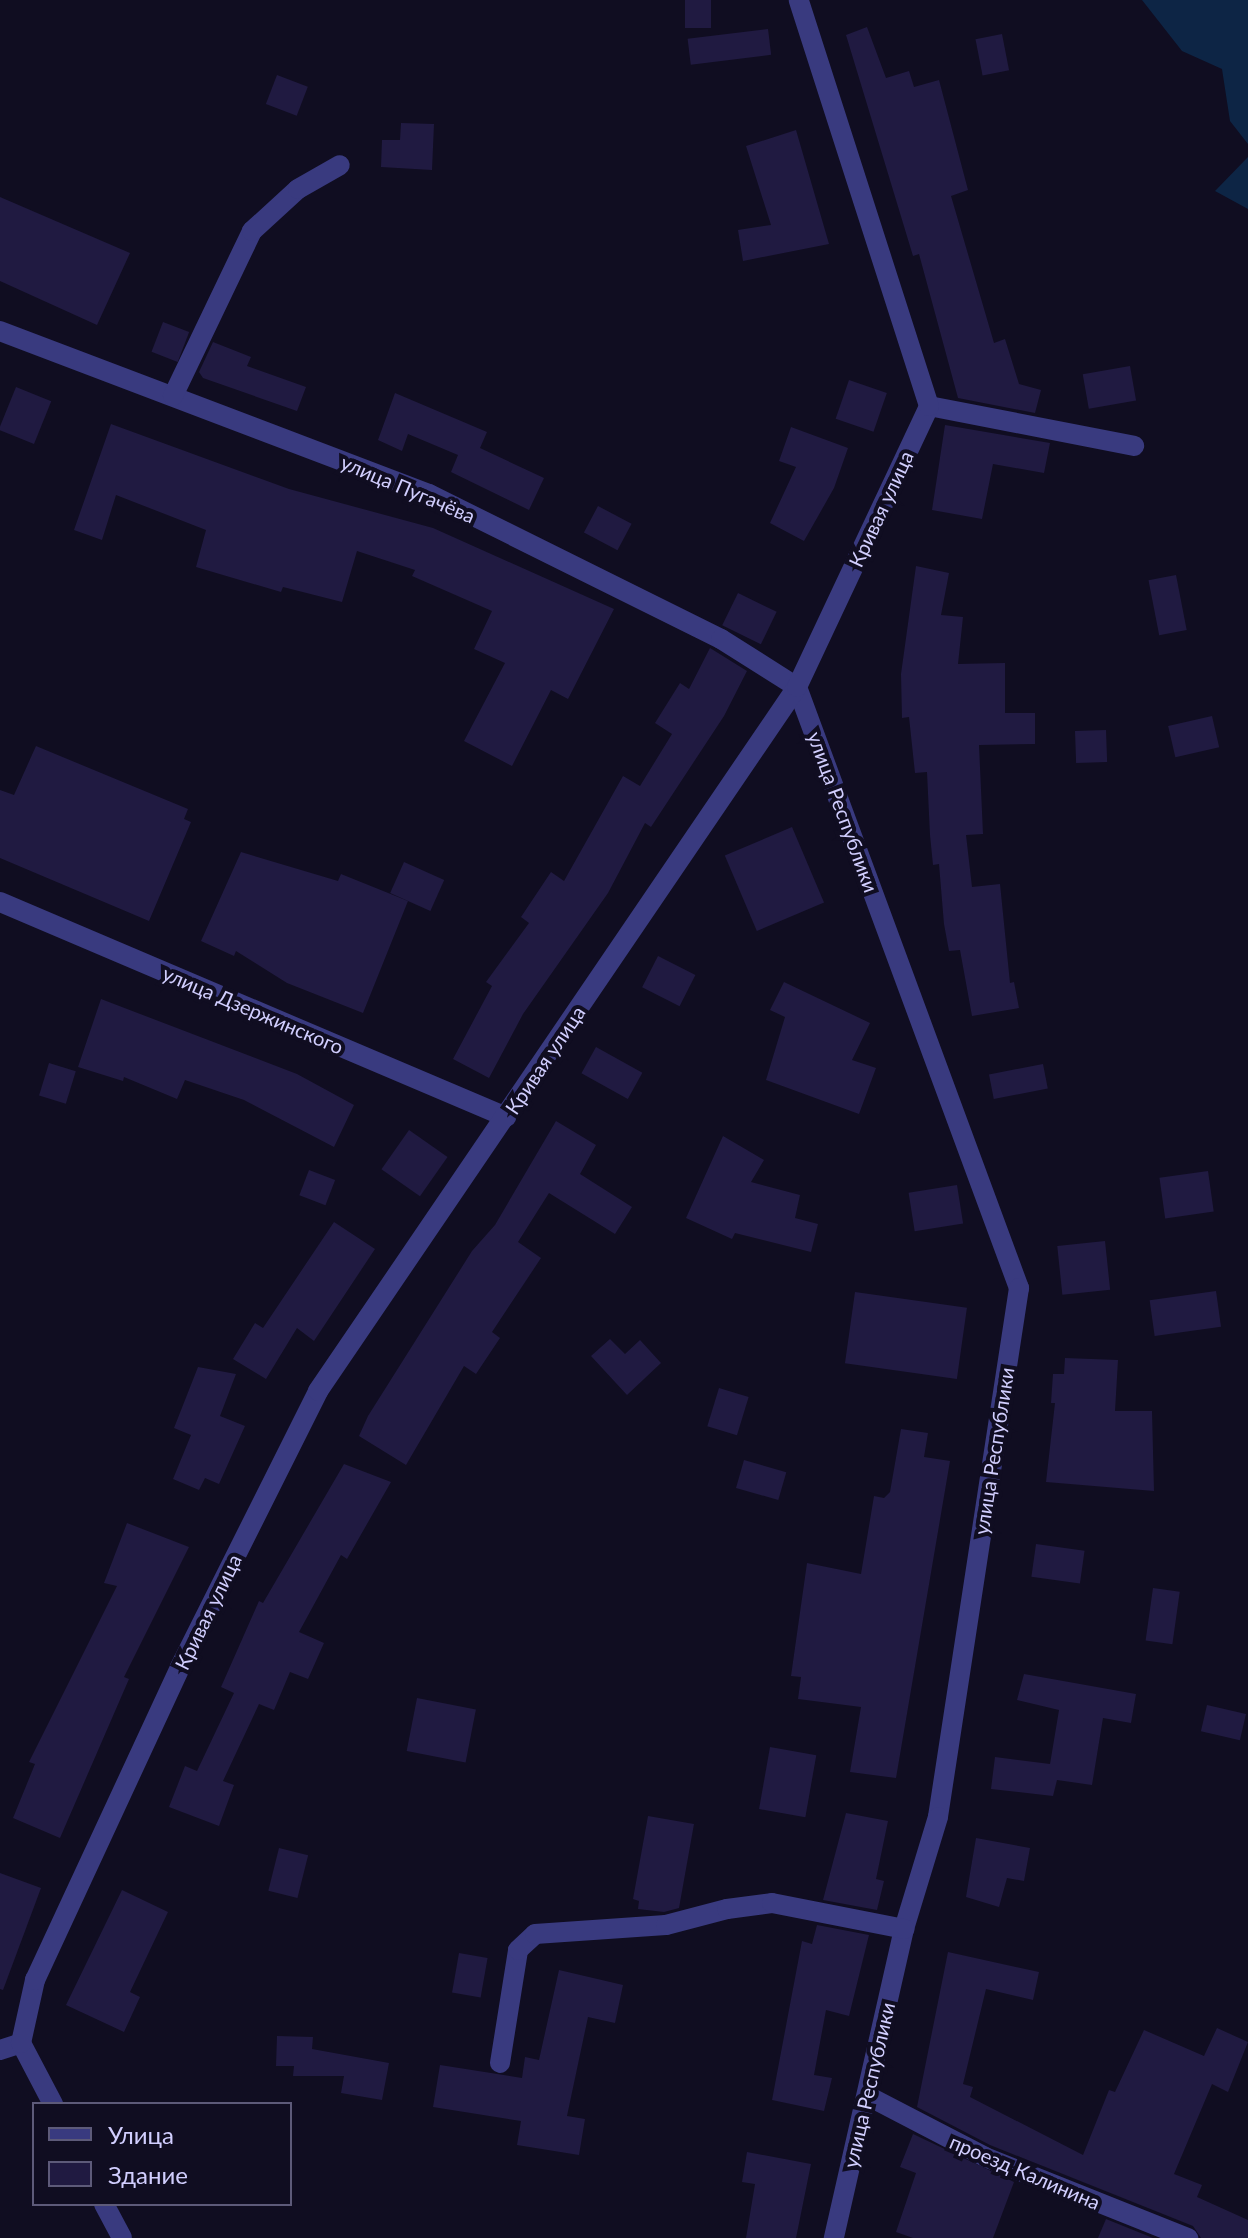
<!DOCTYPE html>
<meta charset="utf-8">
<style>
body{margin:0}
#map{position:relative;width:1248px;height:2238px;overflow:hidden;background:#100d21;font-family:Lato,sans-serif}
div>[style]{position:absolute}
.water>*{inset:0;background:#0d2545}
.building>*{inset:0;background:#201a41;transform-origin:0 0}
.minor>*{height:20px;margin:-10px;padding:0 10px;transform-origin:10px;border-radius:10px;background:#393a7f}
span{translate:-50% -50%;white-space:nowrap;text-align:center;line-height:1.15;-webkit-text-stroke:8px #100d21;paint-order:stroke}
.street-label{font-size:20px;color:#d1cefe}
.legend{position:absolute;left:32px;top:2102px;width:260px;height:104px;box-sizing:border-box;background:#100d21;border:2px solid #5d5a79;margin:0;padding:10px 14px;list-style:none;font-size:24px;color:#d1cefe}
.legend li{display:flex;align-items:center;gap:16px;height:40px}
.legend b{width:40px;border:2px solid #5d5a79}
</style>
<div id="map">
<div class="water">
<div style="clip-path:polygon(1142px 0,1248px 0,1248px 144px,1230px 121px,1222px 69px,1182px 51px)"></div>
<div style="clip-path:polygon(1248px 157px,1248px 209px,1215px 191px)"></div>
</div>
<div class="building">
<div style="left:685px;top:0;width:26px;height:28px"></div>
<div style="clip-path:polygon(867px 27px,886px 78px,909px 71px,914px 87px,939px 80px,968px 190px,951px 196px,994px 343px,1005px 339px,1019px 384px,1041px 390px,1035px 413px,958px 398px,919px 254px,913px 256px,846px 35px)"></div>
<div style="left:768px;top:29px;width:26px;height:81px;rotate:83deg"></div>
<div style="left:1002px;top:34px;width:37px;height:27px;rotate:79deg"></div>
<div style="left:277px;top:75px;width:33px;height:31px;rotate:21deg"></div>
<div style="clip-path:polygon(401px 123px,434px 124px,432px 170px,381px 167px,382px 140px,400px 140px)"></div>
<div style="clip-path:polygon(796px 130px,829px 244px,743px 261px,738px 230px,771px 225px,746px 146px)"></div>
<div style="clip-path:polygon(0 197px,130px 253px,97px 325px,0 281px)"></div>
<div style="left:163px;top:322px;width:28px;height:32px;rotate:21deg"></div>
<div style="clip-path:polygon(213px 342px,251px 357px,247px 366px,306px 387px,297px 411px,203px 378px,199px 372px)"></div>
<div style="left:1130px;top:366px;width:35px;height:48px;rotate:80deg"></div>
<div style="left:849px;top:380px;width:40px;height:41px;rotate:19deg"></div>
<div style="left:16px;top:387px;width:38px;height:46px;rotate:22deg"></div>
<div style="clip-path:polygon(395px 393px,487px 432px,480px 448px,544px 478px,529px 510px,451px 472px,458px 455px,408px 434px,402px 451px,378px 440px)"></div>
<div style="clip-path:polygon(111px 424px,289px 489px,433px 528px,614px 609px,568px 699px,551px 690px,512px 766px,464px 741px,505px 663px,474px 649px,492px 611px,412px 576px,415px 570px,357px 551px,342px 602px,283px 587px,281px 592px,196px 567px,206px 530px,116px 495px,102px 540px,74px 530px)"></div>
<div style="clip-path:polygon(945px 425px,1050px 443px,1044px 473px,993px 464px,982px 519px,932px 510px)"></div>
<div style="clip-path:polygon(791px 427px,848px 448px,834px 488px,804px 541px,770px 523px,796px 467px,779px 461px)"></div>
<div style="left:598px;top:506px;width:38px;height:30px;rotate:28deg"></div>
<div style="clip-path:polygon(916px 566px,949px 573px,941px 615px,963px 617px,958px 664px,1005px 663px,1005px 713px,1035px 713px,1035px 744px,979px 745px,983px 834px,966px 835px,972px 887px,1000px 884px,1010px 983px,1014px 982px,1019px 1008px,972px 1016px,960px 950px,949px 951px,944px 924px,939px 864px,933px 865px,930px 835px,927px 772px,915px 773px,909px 717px,902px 718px,901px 674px)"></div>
<div style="left:1176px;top:575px;width:56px;height:28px;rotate:79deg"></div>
<div style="left:738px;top:593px;width:43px;height:36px;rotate:26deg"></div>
<div style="clip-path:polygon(710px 648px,747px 671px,724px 716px,651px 827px,645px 823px,608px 893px,523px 1014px,489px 1078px,453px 1059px,492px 986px,486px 982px,529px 923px,521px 917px,551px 872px,564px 881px,623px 776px,640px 786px,672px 734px,655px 723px,680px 683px,689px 689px)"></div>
<div style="left:1212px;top:716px;width:32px;height:45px;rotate:77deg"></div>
<div style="left:1106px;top:730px;width:32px;height:31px;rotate:88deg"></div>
<div style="clip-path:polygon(36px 746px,188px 809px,184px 819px,191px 822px,149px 921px,0 858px,0 790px,14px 795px)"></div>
<div style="left:792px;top:827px;width:82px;height:73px;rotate:67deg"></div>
<div style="clip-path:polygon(241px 852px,338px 881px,341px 874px,408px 901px,363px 1013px,287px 983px,236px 951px,234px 956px,201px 941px)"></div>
<div style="left:404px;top:862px;width:44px;height:34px;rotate:24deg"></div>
<div style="left:658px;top:956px;width:42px;height:35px;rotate:27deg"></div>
<div style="clip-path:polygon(784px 982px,870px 1023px,852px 1060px,876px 1068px,859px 1114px,766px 1080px,785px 1017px,770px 1010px)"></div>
<div style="clip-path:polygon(101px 999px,297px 1074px,354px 1105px,334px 1147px,244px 1100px,185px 1080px,177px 1099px,124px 1077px,123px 1081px,78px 1067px)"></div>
<div style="left:596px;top:1047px;width:53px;height:30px;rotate:29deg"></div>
<div style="left:49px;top:1063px;width:28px;height:34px;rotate:17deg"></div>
<div style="left:1043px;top:1064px;width:25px;height:55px;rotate:79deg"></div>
<div style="clip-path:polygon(556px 1121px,596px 1145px,580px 1174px,632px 1207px,615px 1234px,549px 1193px,518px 1242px,541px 1258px,492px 1332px,500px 1338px,476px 1374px,464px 1366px,406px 1465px,359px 1436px,368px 1416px,472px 1251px,495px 1225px)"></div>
<div style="left:409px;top:1130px;width:47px;height:48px;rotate:35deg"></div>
<div style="clip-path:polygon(723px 1136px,764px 1160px,751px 1182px,800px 1195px,795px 1218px,818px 1224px,811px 1252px,735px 1233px,732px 1239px,686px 1218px)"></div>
<div style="left:309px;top:1170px;width:28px;height:27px;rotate:21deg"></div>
<div style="left:1208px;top:1171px;width:41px;height:49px;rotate:82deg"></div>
<div style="left:957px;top:1185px;width:39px;height:49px;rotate:81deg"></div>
<div style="clip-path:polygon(334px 1222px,375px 1249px,314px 1341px,297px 1328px,266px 1379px,233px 1359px,255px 1323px,263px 1328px)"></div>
<div style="left:1105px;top:1241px;width:49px;height:48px;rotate:84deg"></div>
<div style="left:1216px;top:1291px;width:36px;height:67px;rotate:82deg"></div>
<div style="left:855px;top:1292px;width:113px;height:72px;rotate:8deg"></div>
<div style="clip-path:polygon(610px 1339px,625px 1354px,640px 1340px,661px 1363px,627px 1395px,591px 1356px)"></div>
<div style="clip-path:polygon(1065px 1358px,1118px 1360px,1115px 1411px,1152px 1411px,1154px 1491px,1046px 1482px,1055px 1403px,1051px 1403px,1053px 1374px,1064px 1374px)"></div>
<div style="clip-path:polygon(198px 1367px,236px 1374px,220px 1416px,245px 1426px,219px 1484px,205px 1478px,199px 1490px,173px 1479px,191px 1435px,174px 1428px)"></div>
<div style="left:719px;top:1388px;width:31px;height:40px;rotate:17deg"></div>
<div style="clip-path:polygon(901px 1429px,928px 1433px,924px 1457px,950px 1461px,896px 1778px,850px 1772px,861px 1707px,798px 1699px,801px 1677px,791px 1676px,807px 1563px,861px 1574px,874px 1496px,884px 1498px,890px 1492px)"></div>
<div style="left:744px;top:1460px;width:44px;height:29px;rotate:16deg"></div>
<div style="clip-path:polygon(344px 1464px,391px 1482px,347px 1559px,341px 1555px,299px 1632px,324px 1643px,308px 1679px,290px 1672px,274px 1710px,259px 1704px,223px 1781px,234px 1785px,219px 1826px,169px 1807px,185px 1766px,197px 1771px,234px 1693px,221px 1687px,259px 1601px,263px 1603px)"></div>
<div style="clip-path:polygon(127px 1523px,189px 1547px,124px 1677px,129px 1679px,60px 1838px,13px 1818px,35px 1764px,29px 1762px,117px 1586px,104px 1583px)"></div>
<div style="left:1036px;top:1544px;width:49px;height:33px;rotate:8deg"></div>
<div style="left:1153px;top:1588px;width:27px;height:53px;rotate:8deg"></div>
<div style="clip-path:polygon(1024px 1674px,1136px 1694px,1131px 1723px,1103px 1718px,1092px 1785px,1057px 1780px,1053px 1796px,991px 1789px,995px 1757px,1050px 1764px,1059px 1710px,1017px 1700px)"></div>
<div style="left:417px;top:1698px;width:60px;height:54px;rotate:11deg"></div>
<div style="left:1207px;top:1705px;width:40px;height:27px;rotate:13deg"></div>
<div style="left:770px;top:1747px;width:47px;height:63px;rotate:10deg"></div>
<div style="clip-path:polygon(846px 1813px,888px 1821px,876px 1879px,884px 1881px,877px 1910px,823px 1900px)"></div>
<div style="clip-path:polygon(648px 1816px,694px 1824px,679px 1908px,664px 1912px,638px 1909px,639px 1901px,633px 1899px)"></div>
<div style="clip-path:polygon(976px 1838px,1030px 1848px,1024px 1881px,1007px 1878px,999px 1907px,966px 1897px)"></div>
<div style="left:279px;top:1848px;width:30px;height:44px;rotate:14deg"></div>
<div style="clip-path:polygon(0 1873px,41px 1888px,3px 1990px,0 1989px)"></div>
<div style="clip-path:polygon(122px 1890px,168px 1912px,130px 1992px,140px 1997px,124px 2032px,66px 2005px)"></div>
<div style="clip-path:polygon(817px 1925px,869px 1935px,849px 2016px,826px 2010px,814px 2075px,832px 2078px,824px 2111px,772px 2100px,802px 1941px,812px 1944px)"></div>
<div style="clip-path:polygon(948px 1952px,1039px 1972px,1033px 2000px,986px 1989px,963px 2084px,973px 2087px,970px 2097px,1083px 2155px,1109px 2090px,1115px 2092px,1144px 2030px,1204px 2056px,1217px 2028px,1248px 2042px,1228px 2092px,1212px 2084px,1174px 2174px,1202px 2185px,1197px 2197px,1248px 2220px,1248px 2238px,1201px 2238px,1193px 2226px,990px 2145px,917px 2107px)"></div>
<div style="left:459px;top:1953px;width:29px;height:40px;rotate:10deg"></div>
<div style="clip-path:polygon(559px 1970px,623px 1985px,615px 2023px,588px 2017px,567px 2116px,585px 2119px,579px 2155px,517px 2145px,521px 2121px,433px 2107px,440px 2065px,522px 2078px,525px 2057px,539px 2060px)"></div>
<div style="clip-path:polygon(277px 2036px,313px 2037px,312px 2049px,389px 2063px,382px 2100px,341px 2093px,344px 2076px,293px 2076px,294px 2066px,276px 2066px)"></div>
<div style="clip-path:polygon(913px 2134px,1014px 2182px,993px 2238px,913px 2238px,896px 2232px,916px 2173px,900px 2167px)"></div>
<div style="clip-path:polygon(747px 2152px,811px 2164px,796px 2238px,746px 2238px,755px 2184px,742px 2182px)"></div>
<div style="clip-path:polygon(1106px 2219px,1153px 2238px,1098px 2238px)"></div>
</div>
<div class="minor">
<div style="left:0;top:331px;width:459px;rotate:20.8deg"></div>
<div style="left:429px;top:494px;width:326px;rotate:26.4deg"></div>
<div style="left:721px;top:639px;width:90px;rotate:32.3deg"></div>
<div style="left:797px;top:687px;width:641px;rotate:69.73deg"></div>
<div style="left:1019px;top:1288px;width:535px;rotate:98.71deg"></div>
<div style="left:938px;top:1817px;width:117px;rotate:106.9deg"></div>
<div style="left:904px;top:1929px;width:317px;rotate:102.8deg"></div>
<div style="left:173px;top:396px;width:183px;rotate:-64.4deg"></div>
<div style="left:252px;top:231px;width:62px;rotate:-42.4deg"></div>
<div style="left:298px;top:189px;width:48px;rotate:-29.7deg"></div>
<div style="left:929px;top:406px;width:209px;rotate:11deg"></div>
<div style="left:0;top:902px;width:550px;rotate:23.02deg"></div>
<div style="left:0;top:2050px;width:22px;rotate:-18deg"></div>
<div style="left:500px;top:2063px;width:114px;rotate:-80.9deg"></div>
<div style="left:518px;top:1950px;width:23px;rotate:-43deg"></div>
<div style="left:535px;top:1934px;width:131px;rotate:-3.9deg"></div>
<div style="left:666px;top:1925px;width:63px;rotate:-14.7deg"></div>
<div style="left:727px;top:1909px;width:45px;rotate:-7.6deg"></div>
<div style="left:772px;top:1903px;width:135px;rotate:11.1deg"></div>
<div style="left:868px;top:2096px;width:132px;rotate:27.5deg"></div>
<div style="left:985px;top:2157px;width:219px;rotate:21.8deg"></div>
<div style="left:53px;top:2104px;width:69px;rotate:-117.7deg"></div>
<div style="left:21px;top:2043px;width:65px;rotate:-77.5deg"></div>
<div style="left:35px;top:1980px;width:345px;rotate:-65.1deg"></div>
<div style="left:180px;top:1667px;width:309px;rotate:-63.4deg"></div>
<div style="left:318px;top:1391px;width:852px;rotate:-55.77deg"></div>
<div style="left:797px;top:687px;width:310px;rotate:-64.8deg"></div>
<div style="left:929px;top:406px;width:426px;rotate:-107.8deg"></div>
<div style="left:104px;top:2204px;width:38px;rotate:62deg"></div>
</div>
<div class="street-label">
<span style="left:408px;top:489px;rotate:23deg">улица Пугачёва</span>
<span style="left:881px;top:509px;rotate:-65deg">Кривая улица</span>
<span style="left:843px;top:812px;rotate:70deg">улица Республики</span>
<span style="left:253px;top:1010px;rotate:23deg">улица Дзержинского</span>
<span style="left:545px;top:1060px;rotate:-56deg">Кривая улица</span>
<span style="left:994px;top:1451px;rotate:-81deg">улица Республики</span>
<span style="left:208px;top:1612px;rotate:-64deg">Кривая улица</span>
<span style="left:869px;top:2085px;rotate:-77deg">улица Республики</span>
<span style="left:1025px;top:2172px;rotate:23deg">проезд Калинина</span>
</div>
<ul class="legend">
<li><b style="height:10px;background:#393a7f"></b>Улица</li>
<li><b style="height:22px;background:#201a41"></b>Здание</li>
</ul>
</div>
